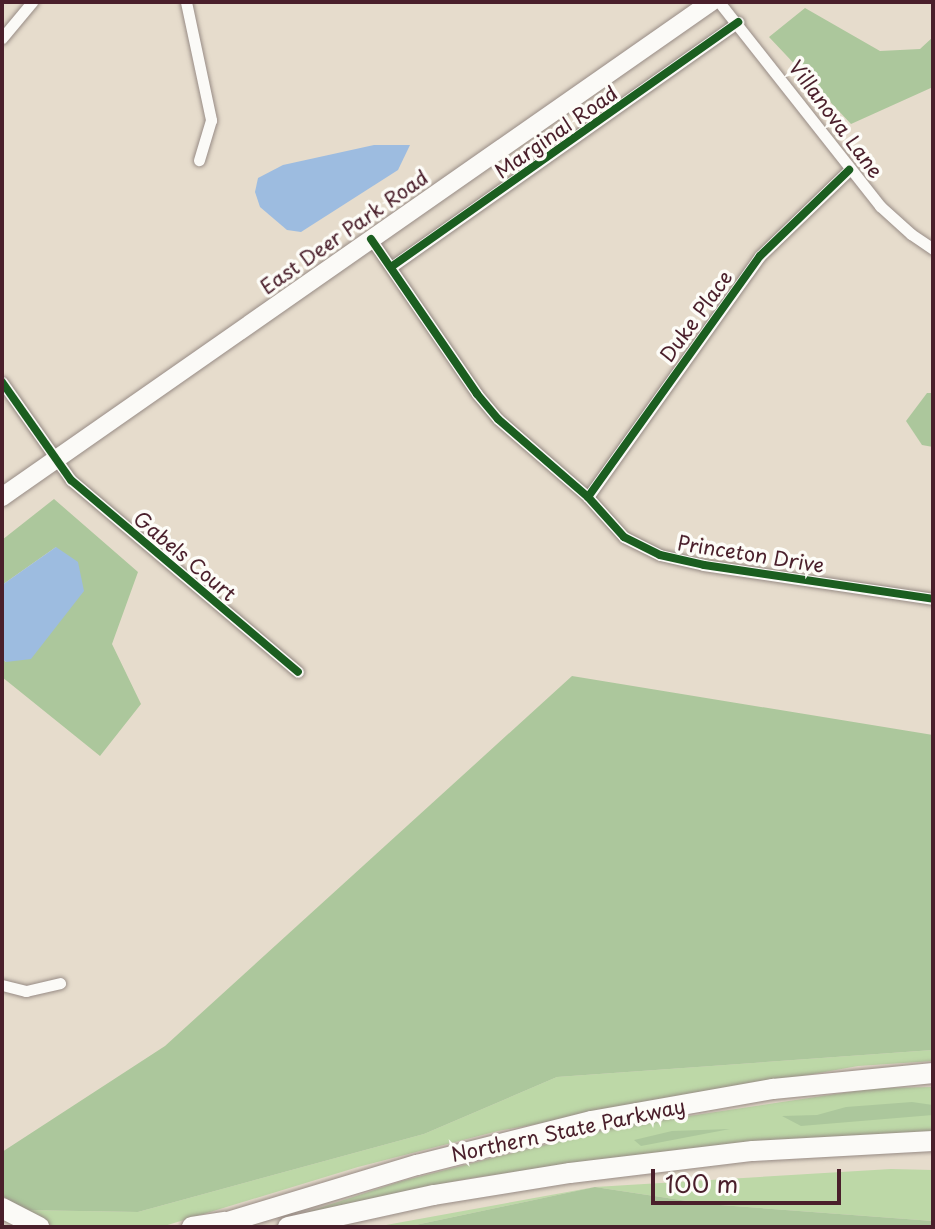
<!DOCTYPE html>
<style>
body{margin:0}
#map{position:relative;width:935px;height:1229px;overflow:hidden;background:#e6dccc;font-family:"Playpen Sans",sans-serif}
div>[style]{position:absolute}
.green>*{inset:0;background:#bdd8a7}
.forest>*{inset:0;background:#acc79c}
.water>*{inset:0;background:#9dbce0}
.roads{filter:drop-shadow(0 0 2px #978b85) drop-shadow(0 0 2px #978b85)}
.street>*{height:11px;margin:-5.5px;padding:0 5.5px;transform-origin:5.5px;border-radius:5.5px;background:#fbfaf7}
.primary>*{height:18px;margin:-9px;padding:0 9px;transform-origin:9px;border-radius:9px;background:#fbfaf7}
.highway>*{height:20px;margin:-10px;padding:0 10px;transform-origin:10px;border-radius:10px;background:#fbfaf7}
.cycleway>*{height:8px;margin:-4px;padding:0 4px;transform-origin:4px;border-radius:4px;background:#1b5e20}
span{translate:-50% -50%;white-space:nowrap;text-align:center;line-height:1.15;-webkit-text-stroke:7px #fdfcf7;paint-order:stroke}
.street-label{font-size:20px;color:#4a1f2b}
.frame{position:absolute;inset:0;border:4px solid #4a1f2b;pointer-events:none}
.scale{position:absolute;left:651px;top:1169px;width:190px;height:36px;box-sizing:border-box;border:4px solid #4a1f2b;border-top:0;padding-left:10px;font-size:24px;line-height:28px;white-space:nowrap;color:#4a1f2b;-webkit-text-stroke:6px #fdfcf7;paint-order:stroke}
</style>
<div id="map">
<div class="green">
<div style="clip-path:polygon(933px 1050px,933px 1061px,858px 1066px,498px 1131px,358px 1167px,161px 1227px,55px 1227px,21px 1210px,138px 1212px,424px 1134px,557px 1077px)"></div>
<div style="clip-path:polygon(933px 1087px,933px 1137px,646px 1156px,471px 1178px,304px 1213px,402px 1181px,615px 1127px,876px 1088px)"></div>
<div style="clip-path:polygon(891px 1169px,933px 1170px,933px 1221px,707px 1204px,595px 1187px,406px 1227px,375px 1227px,595px 1187px)"></div>
</div>
<div class="forest">
<div style="clip-path:polygon(805px 8px,880px 51px,920px 49px,933px 37px,933px 87px,851px 124px,769px 37px)"></div>
<div style="clip-path:polygon(927px 393px,933px 393px,933px 447px,922px 445px,906px 421px)"></div>
<div style="clip-path:polygon(54px 499px,138px 572px,112px 644px,141px 704px,100px 756px,2px 677px,2px 659px,6px 662px,56px 547px,2px 585px,2px 540px)"></div>
<div style="clip-path:polygon(572px 676px,933px 735px,933px 1050px,557px 1077px,424px 1134px,138px 1212px,21px 1210px,2px 1195px,2px 1152px,165px 1046px)"></div>
<div style="clip-path:polygon(912px 1102px,933px 1105px,933px 1115px,801px 1126px,782px 1116px,817px 1115px,846px 1107px)"></div>
<div style="clip-path:polygon(730px 1129px,641px 1146px,634px 1140px,672px 1131px)"></div>
<div style="clip-path:polygon(595px 1187px,707px 1204px,933px 1221px,933px 1227px,406px 1227px)"></div>
</div>
<div class="water">
<div style="clip-path:polygon(374px 145px,410px 145px,398px 170px,301px 232px,287px 230px,260px 207px,255px 192px,258px 178px,283px 165px)"></div>
<div style="clip-path:polygon(56px 547px,78px 562px,84px 591px,31px 659px,6px 662px,2px 659px,2px 585px)"></div>
</div>
<div class="roads">
<div class="street">
<div style="left:186px;top:2px;width:121px;rotate:78deg"></div>
<div style="left:211px;top:120px;width:42px;rotate:106.7deg"></div>
<div style="left:719px;top:2px;width:260px;rotate:51.7deg"></div>
<div style="left:880px;top:206px;width:42px;rotate:42.1deg"></div>
<div style="left:911px;top:234px;width:27px;rotate:34deg"></div>
<div style="left:2px;top:38px;width:47px;rotate:-50.2deg"></div>
<div style="left:371px;top:239px;width:188px;rotate:55.6deg"></div>
<div style="left:477px;top:394px;width:33px;rotate:50deg"></div>
<div style="left:498px;top:419px;width:119px;rotate:40.9deg"></div>
<div style="left:588px;top:497px;width:54px;rotate:48deg"></div>
<div style="left:624px;top:537px;width:40px;rotate:26.6deg"></div>
<div style="left:660px;top:555px;width:45px;rotate:12.8deg"></div>
<div style="left:704px;top:565px;width:232px;rotate:8.4deg"></div>
<div style="left:391px;top:267px;width:425px;rotate:-35.2deg"></div>
<div style="left:2px;top:382px;width:120px;rotate:54.9deg"></div>
<div style="left:71px;top:480px;width:297px;rotate:40.2deg"></div>
<div style="left:588px;top:497px;width:296px;rotate:-54.5deg"></div>
<div style="left:760px;top:256px;width:124px;rotate:-44deg"></div>
<div style="left:2px;top:985px;width:25px;rotate:14deg"></div>
<div style="left:26px;top:991px;width:35px;rotate:-13deg"></div>
</div>
<div class="primary">
<div style="left:2px;top:497px;width:865px;rotate:-34.92deg"></div>
</div>
<div class="highway">
<div style="left:2px;top:1208px;width:42px;rotate:27.2deg"></div>
<div style="left:192px;top:1227px;width:33px;rotate:-9deg"></div>
<div style="left:211px;top:1227px;width:215px;rotate:-16.8deg"></div>
<div style="left:417px;top:1165px;width:179px;rotate:-14.2deg"></div>
<div style="left:591px;top:1121px;width:185px;rotate:-10deg"></div>
<div style="left:773px;top:1089px;width:161px;rotate:-5.7deg"></div>
<div style="left:288px;top:1227px;width:149px;rotate:-12.4deg"></div>
<div style="left:434px;top:1195px;width:138px;rotate:-9.2deg"></div>
<div style="left:570px;top:1173px;width:184px;rotate:-6.9deg"></div>
<div style="left:753px;top:1151px;width:180px;rotate:-3.2deg"></div>
</div>
</div>
<div class="cycleway">
<div style="left:371px;top:239px;width:188px;rotate:55.6deg"></div>
<div style="left:477px;top:394px;width:33px;rotate:50deg"></div>
<div style="left:498px;top:419px;width:119px;rotate:40.9deg"></div>
<div style="left:588px;top:497px;width:54px;rotate:48deg"></div>
<div style="left:624px;top:537px;width:40px;rotate:26.6deg"></div>
<div style="left:660px;top:555px;width:45px;rotate:12.8deg"></div>
<div style="left:704px;top:565px;width:232px;rotate:8.4deg"></div>
<div style="left:391px;top:267px;width:425px;rotate:-35.2deg"></div>
<div style="left:2px;top:382px;width:120px;rotate:54.9deg"></div>
<div style="left:71px;top:480px;width:297px;rotate:40.2deg"></div>
<div style="left:588px;top:497px;width:296px;rotate:-54.5deg"></div>
<div style="left:760px;top:256px;width:124px;rotate:-44deg"></div>
</div>
<div class="street-label">
<span style="left:836px;top:119px;rotate:53deg">Villanova Lane</span>
<span style="left:556px;top:132px;rotate:-35deg">Marginal Road</span>
<span style="left:344px;top:232px;rotate:-35deg">East Deer Park Road</span>
<span style="left:696px;top:316px;rotate:-54deg">Duke Place</span>
<span style="left:751px;top:554px;rotate:9deg">Princeton Drive</span>
<span style="left:185px;top:556px;rotate:40deg">Gabels Court</span>
<span style="left:568px;top:1130px;rotate:-12deg">Northern State Parkway</span>
</div>
<div class="frame"></div>
<div class="scale">100 m</div>
</div>
